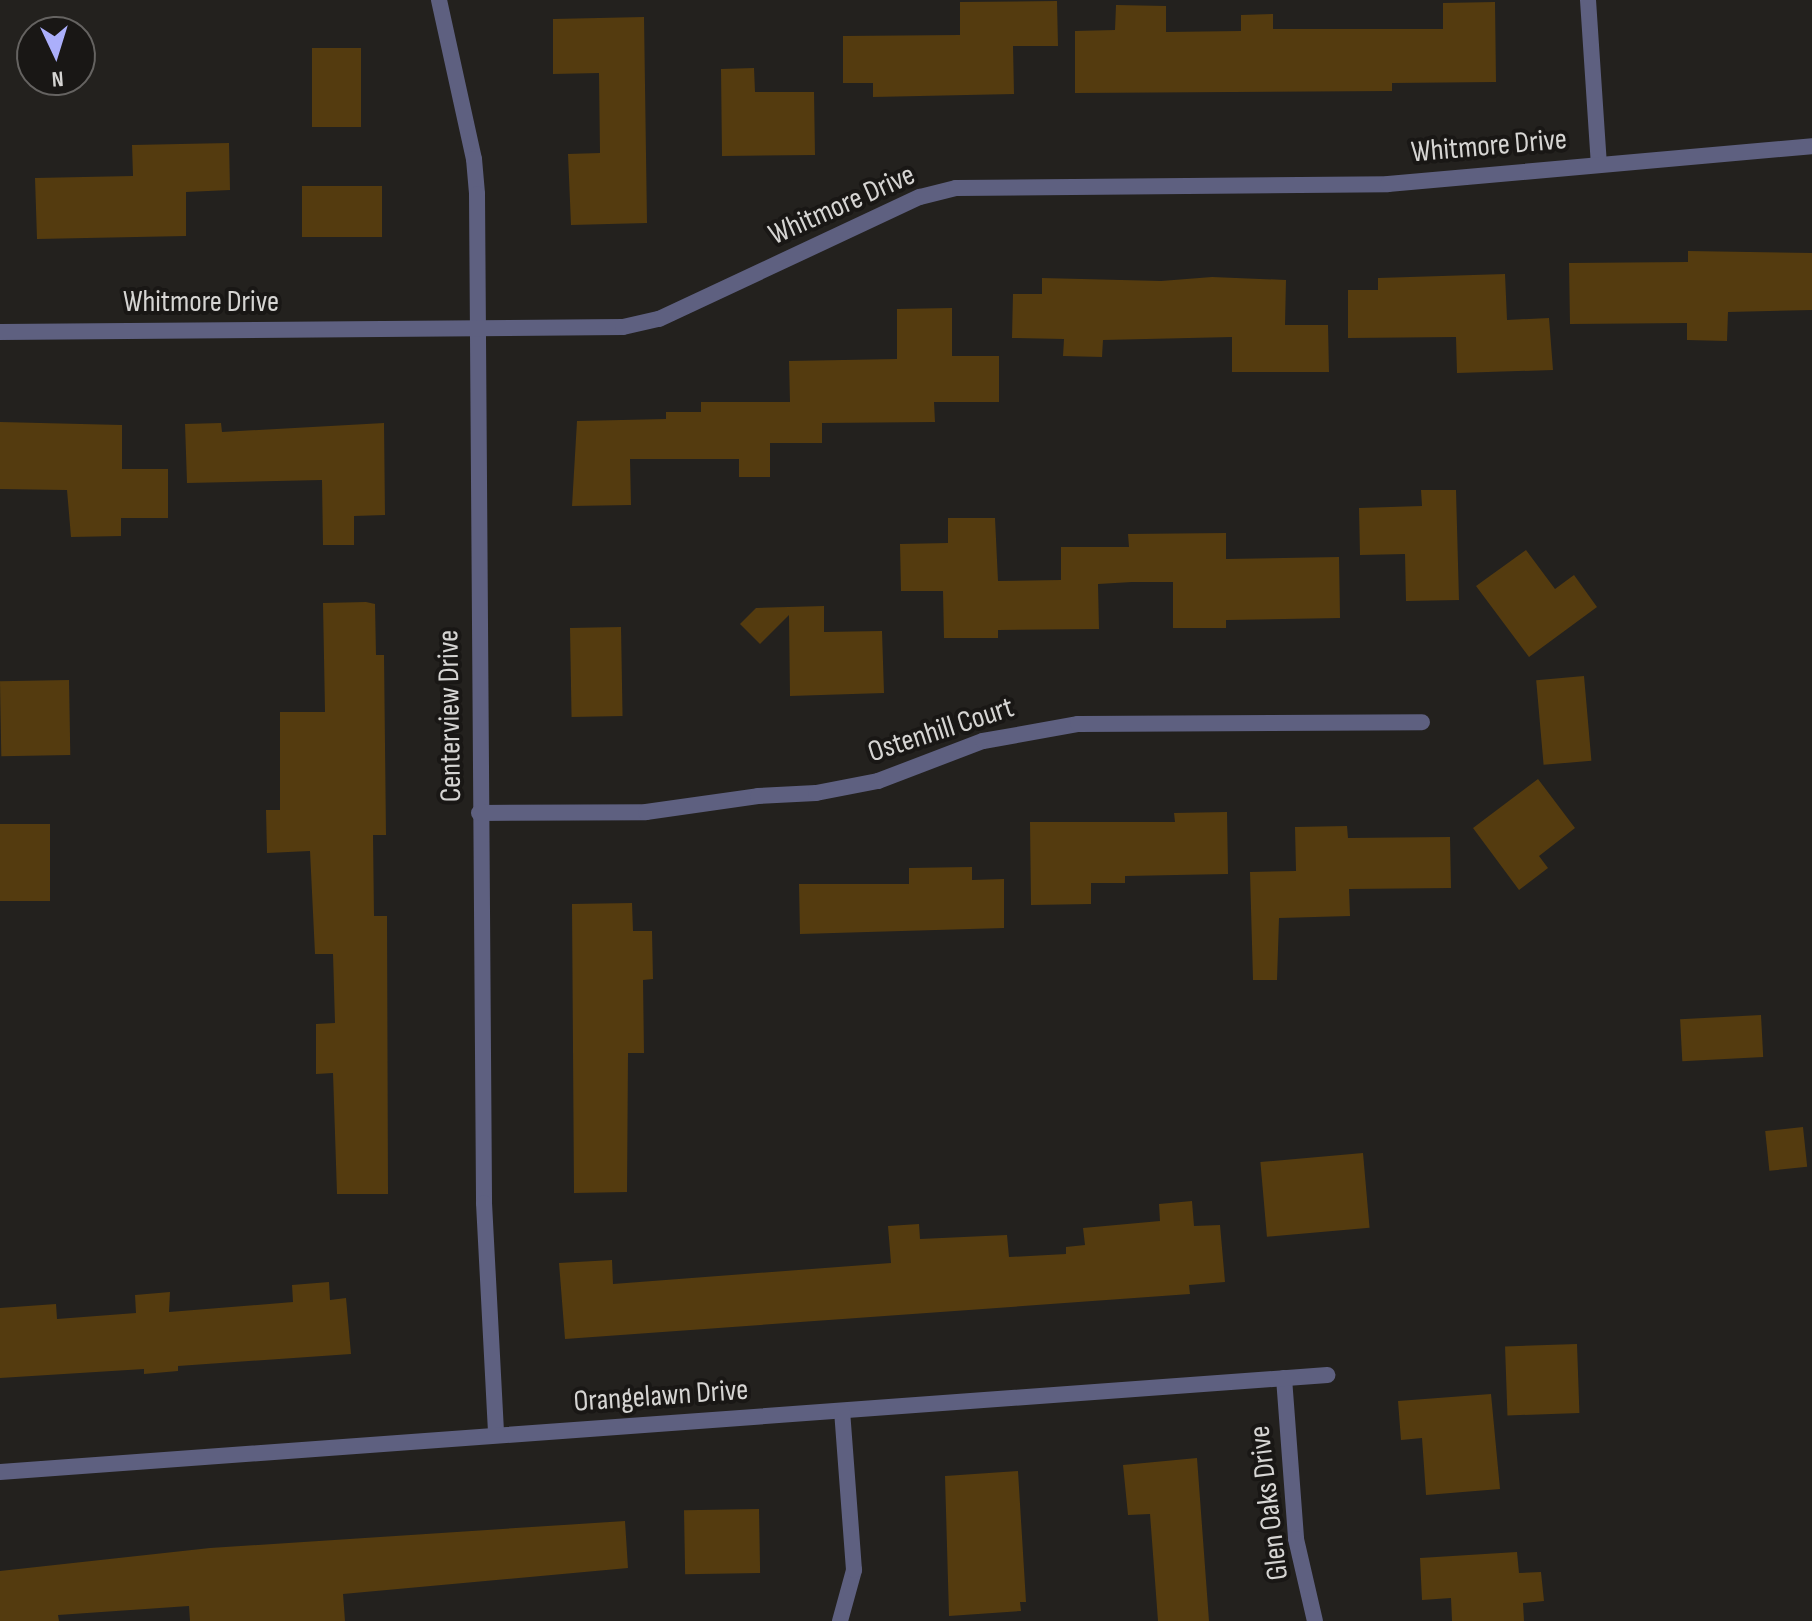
<!DOCTYPE html>
<style>
body{margin:0}
#map{position:relative;width:1812px;height:1621px;overflow:hidden;background:#23211e;font-family:"Sofia Sans Condensed",sans-serif}
div>[style]{position:absolute}
.building>*{inset:0;background:#543b0f;transform-origin:0 0}
.street>*{height:16px;margin:-8px;padding:0 8px;transform-origin:8px;border-radius:8px;background:#5e6080}
span{translate:-50% -50%;white-space:nowrap;text-align:center;line-height:1.15;-webkit-text-stroke:8px #191715;paint-order:stroke}
.street-label{font-size:30px;color:#d6d5d3}
.north{position:absolute;left:16px;top:16px;width:80px;height:80px;box-sizing:border-box;background:#191715;border:2px solid #656361;border-radius:50%;rotate:176deg;font-size:22px;font-weight:700;line-height:32px;text-align:center;color:#d6d5d3}
.north::after{content:'';display:block;margin:auto;width:28px;height:36px;background:#abaffb;clip-path:polygon(50% 0,100% 100%,50% 72%,0 100%)}
</style>
<div id="map">
<div class="building">
<div style="clip-path:polygon(1057px 1px,1058px 46px,1013px 46px,1014px 94px,873px 97px,873px 83px,843px 83px,843px 36px,960px 35px,960px 2px)"></div>
<div style="clip-path:polygon(1495px 2px,1496px 82px,1392px 83px,1392px 91px,1075px 93px,1075px 31px,1115px 30px,1116px 5px,1166px 6px,1166px 32px,1241px 31px,1241px 15px,1273px 14px,1273px 29px,1443px 29px,1443px 3px)"></div>
<div style="clip-path:polygon(644px 17px,647px 223px,571px 225px,568px 154px,600px 153px,599px 73px,553px 74px,553px 19px)"></div>
<div style="left:312px;top:48px;width:49px;height:79px"></div>
<div style="clip-path:polygon(754px 68px,755px 92px,814px 92px,815px 155px,722px 156px,721px 69px)"></div>
<div style="clip-path:polygon(229px 143px,230px 190px,186px 192px,186px 236px,37px 239px,35px 178px,133px 176px,132px 145px)"></div>
<div style="left:382px;top:186px;width:51px;height:80px;rotate:90deg"></div>
<div style="clip-path:polygon(1688px 251px,1812px 253px,1812px 310px,1728px 312px,1727px 341px,1687px 340px,1687px 323px,1570px 324px,1569px 263px,1688px 262px)"></div>
<div style="clip-path:polygon(1505px 274px,1507px 320px,1549px 318px,1553px 370px,1457px 373px,1456px 337px,1348px 338px,1348px 290px,1378px 290px,1378px 278px)"></div>
<div style="clip-path:polygon(1212px 277px,1286px 280px,1285px 325px,1328px 325px,1329px 372px,1232px 372px,1232px 337px,1103px 340px,1102px 357px,1063px 356px,1064px 339px,1012px 338px,1013px 294px,1042px 294px,1042px 278px,1161px 281px)"></div>
<div style="clip-path:polygon(952px 308px,952px 356px,999px 356px,999px 402px,934px 402px,935px 422px,822px 423px,822px 443px,770px 443px,770px 477px,739px 477px,739px 459px,630px 459px,631px 505px,572px 506px,577px 421px,666px 419px,666px 412px,701px 412px,701px 402px,790px 402px,789px 361px,897px 359px,897px 309px)"></div>
<div style="clip-path:polygon(0 422px,122px 425px,122px 469px,168px 469px,168px 518px,121px 518px,121px 536px,71px 537px,67px 490px,0 489px)"></div>
<div style="clip-path:polygon(221px 423px,222px 432px,384px 423px,385px 515px,354px 516px,354px 545px,323px 545px,322px 480px,187px 483px,185px 424px)"></div>
<div style="clip-path:polygon(1421px 490px,1456px 490px,1459px 600px,1406px 601px,1405px 554px,1360px 555px,1359px 508px,1422px 506px)"></div>
<div style="clip-path:polygon(948px 518px,995px 518px,998px 581px,1061px 580px,1061px 547px,1129px 547px,1128px 534px,1226px 533px,1226px 559px,1339px 557px,1340px 618px,1226px 620px,1226px 628px,1173px 628px,1173px 582px,1132px 582px,1098px 584px,1099px 629px,998px 630px,998px 638px,944px 638px,943px 591px,901px 591px,900px 544px,948px 543px)"></div>
<div style="clip-path:polygon(1526px 550px,1555px 589px,1574px 575px,1597px 607px,1529px 657px,1476px 586px)"></div>
<div style="clip-path:polygon(366px 602px,375px 604px,376px 655px,384px 655px,386px 835px,373px 835px,374px 916px,387px 916px,388px 1194px,337px 1194px,333px 1073px,316px 1074px,316px 1024px,335px 1023px,333px 954px,315px 954px,310px 851px,267px 853px,266px 810px,280px 810px,280px 712px,325px 712px,323px 603px)"></div>
<div style="clip-path:polygon(824px 606px,824px 632px,882px 631px,884px 693px,790px 696px,789px 615px,760px 644px,740px 624px,756px 608px)"></div>
<div style="left:621px;top:627px;width:89px;height:51px;rotate:89deg"></div>
<div style="left:1584px;top:676px;width:85px;height:48px;rotate:85deg"></div>
<div style="left:69px;top:680px;width:75px;height:69px;rotate:89deg"></div>
<div style="clip-path:polygon(1538px 779px,1575px 828px,1539px 856px,1548px 868px,1519px 890px,1473px 828px)"></div>
<div style="clip-path:polygon(1227px 812px,1228px 874px,1125px 876px,1125px 883px,1091px 883px,1091px 904px,1031px 905px,1030px 822px,1175px 822px,1174px 813px)"></div>
<div style="left:0;top:824px;width:50px;height:77px"></div>
<div style="clip-path:polygon(1347px 826px,1348px 838px,1450px 837px,1451px 888px,1349px 889px,1350px 916px,1279px 918px,1277px 980px,1253px 980px,1250px 872px,1296px 871px,1295px 827px)"></div>
<div style="clip-path:polygon(972px 867px,972px 880px,1004px 879px,1004px 928px,800px 934px,799px 884px,909px 884px,909px 868px)"></div>
<div style="clip-path:polygon(632px 903px,633px 931px,652px 931px,653px 979px,643px 980px,644px 1053px,628px 1053px,627px 1192px,574px 1193px,572px 904px)"></div>
<div style="left:1761px;top:1015px;width:42px;height:81px;rotate:87deg"></div>
<div style="left:1803px;top:1127px;width:40px;height:38px;rotate:84deg"></div>
<div style="left:1363px;top:1153px;width:75px;height:103px;rotate:85deg"></div>
<div style="clip-path:polygon(1192px 1201px,1194px 1226px,1220px 1225px,1225px 1282px,1189px 1285px,1190px 1294px,565px 1339px,559px 1263px,612px 1260px,613px 1284px,891px 1263px,888px 1226px,919px 1224px,920px 1239px,1007px 1235px,1009px 1257px,1066px 1254px,1066px 1247px,1085px 1245px,1083px 1228px,1160px 1221px,1159px 1204px)"></div>
<div style="clip-path:polygon(329px 1282px,330px 1300px,346px 1298px,351px 1354px,178px 1366px,178px 1371px,144px 1374px,144px 1369px,0 1378px,0 1308px,56px 1304px,57px 1319px,136px 1313px,135px 1295px,170px 1292px,169px 1312px,293px 1302px,292px 1285px)"></div>
<div style="left:1577px;top:1344px;width:69px;height:72px;rotate:88deg"></div>
<div style="clip-path:polygon(1491px 1394px,1500px 1489px,1426px 1495px,1422px 1438px,1401px 1440px,1398px 1401px)"></div>
<div style="clip-path:polygon(1197px 1458px,1209px 1621px,1158px 1621px,1150px 1514px,1128px 1515px,1123px 1465px)"></div>
<div style="clip-path:polygon(1018px 1471px,1026px 1602px,1020px 1602px,1021px 1611px,949px 1616px,945px 1476px)"></div>
<div style="left:759px;top:1509px;width:64px;height:75px;rotate:89deg"></div>
<div style="clip-path:polygon(625px 1521px,628px 1568px,343px 1594px,345px 1621px,190px 1621px,189px 1606px,58px 1615px,59px 1621px,0 1621px,0 1571px,210px 1548px)"></div>
<div style="clip-path:polygon(1517px 1552px,1519px 1573px,1541px 1572px,1544px 1601px,1523px 1603px,1524px 1621px,1452px 1621px,1451px 1598px,1422px 1600px,1420px 1558px)"></div>
</div>
<div class="street">
<div style="left:439px;top:0;width:163px;rotate:77.6deg"></div>
<div style="left:474px;top:159px;width:35px;rotate:85deg"></div>
<div style="left:477px;top:194px;width:1009px;rotate:89.6deg"></div>
<div style="left:484px;top:1203px;width:232px;rotate:87deg"></div>
<div style="left:1588px;top:0;width:164px;rotate:86.2deg"></div>
<div style="left:0;top:332px;width:623px;rotate:-0.46deg"></div>
<div style="left:623px;top:327px;width:37px;rotate:-13deg"></div>
<div style="left:659px;top:319px;width:288px;rotate:-25.1deg"></div>
<div style="left:920px;top:197px;width:37px;rotate:-14deg"></div>
<div style="left:956px;top:188px;width:432px;rotate:-0.5deg"></div>
<div style="left:1388px;top:184px;width:426px;rotate:-5.1deg"></div>
<div style="left:479px;top:813px;width:167px;rotate:-0.3deg"></div>
<div style="left:646px;top:812px;width:113px;rotate:-8.1deg"></div>
<div style="left:758px;top:796px;width:58px;rotate:-3deg"></div>
<div style="left:816px;top:793px;width:63px;rotate:-11deg"></div>
<div style="left:878px;top:781px;width:112px;rotate:-20.9deg"></div>
<div style="left:983px;top:741px;width:97px;rotate:-10.1deg"></div>
<div style="left:1078px;top:724px;width:344px;rotate:-0.3deg"></div>
<div style="left:1284px;top:1378px;width:161px;rotate:85.7deg"></div>
<div style="left:1296px;top:1539px;width:84px;rotate:77deg"></div>
<div style="left:0;top:1472px;width:1331px;rotate:-4.18deg"></div>
<div style="left:840px;top:1621px;width:53px;rotate:-74.6deg"></div>
<div style="left:854px;top:1570px;width:159px;rotate:-94.3deg"></div>
</div>
<div class="street-label">
<span style="left:1489px;top:146px;rotate:-5deg">Whitmore Drive</span>
<span style="left:842px;top:205px;rotate:-24deg">Whitmore Drive</span>
<span style="left:201px;top:302px">Whitmore Drive</span>
<span style="left:450px;top:716px;rotate:-91deg">Centerview Drive</span>
<span style="left:941px;top:730px;rotate:-18deg">Ostenhill Court</span>
<span style="left:661px;top:1396px;rotate:-4deg">Orangelawn Drive</span>
<span style="left:1269px;top:1503px;rotate:-97deg">Glen Oaks Drive</span>
</div>
<div class="north">N</div>
</div>
